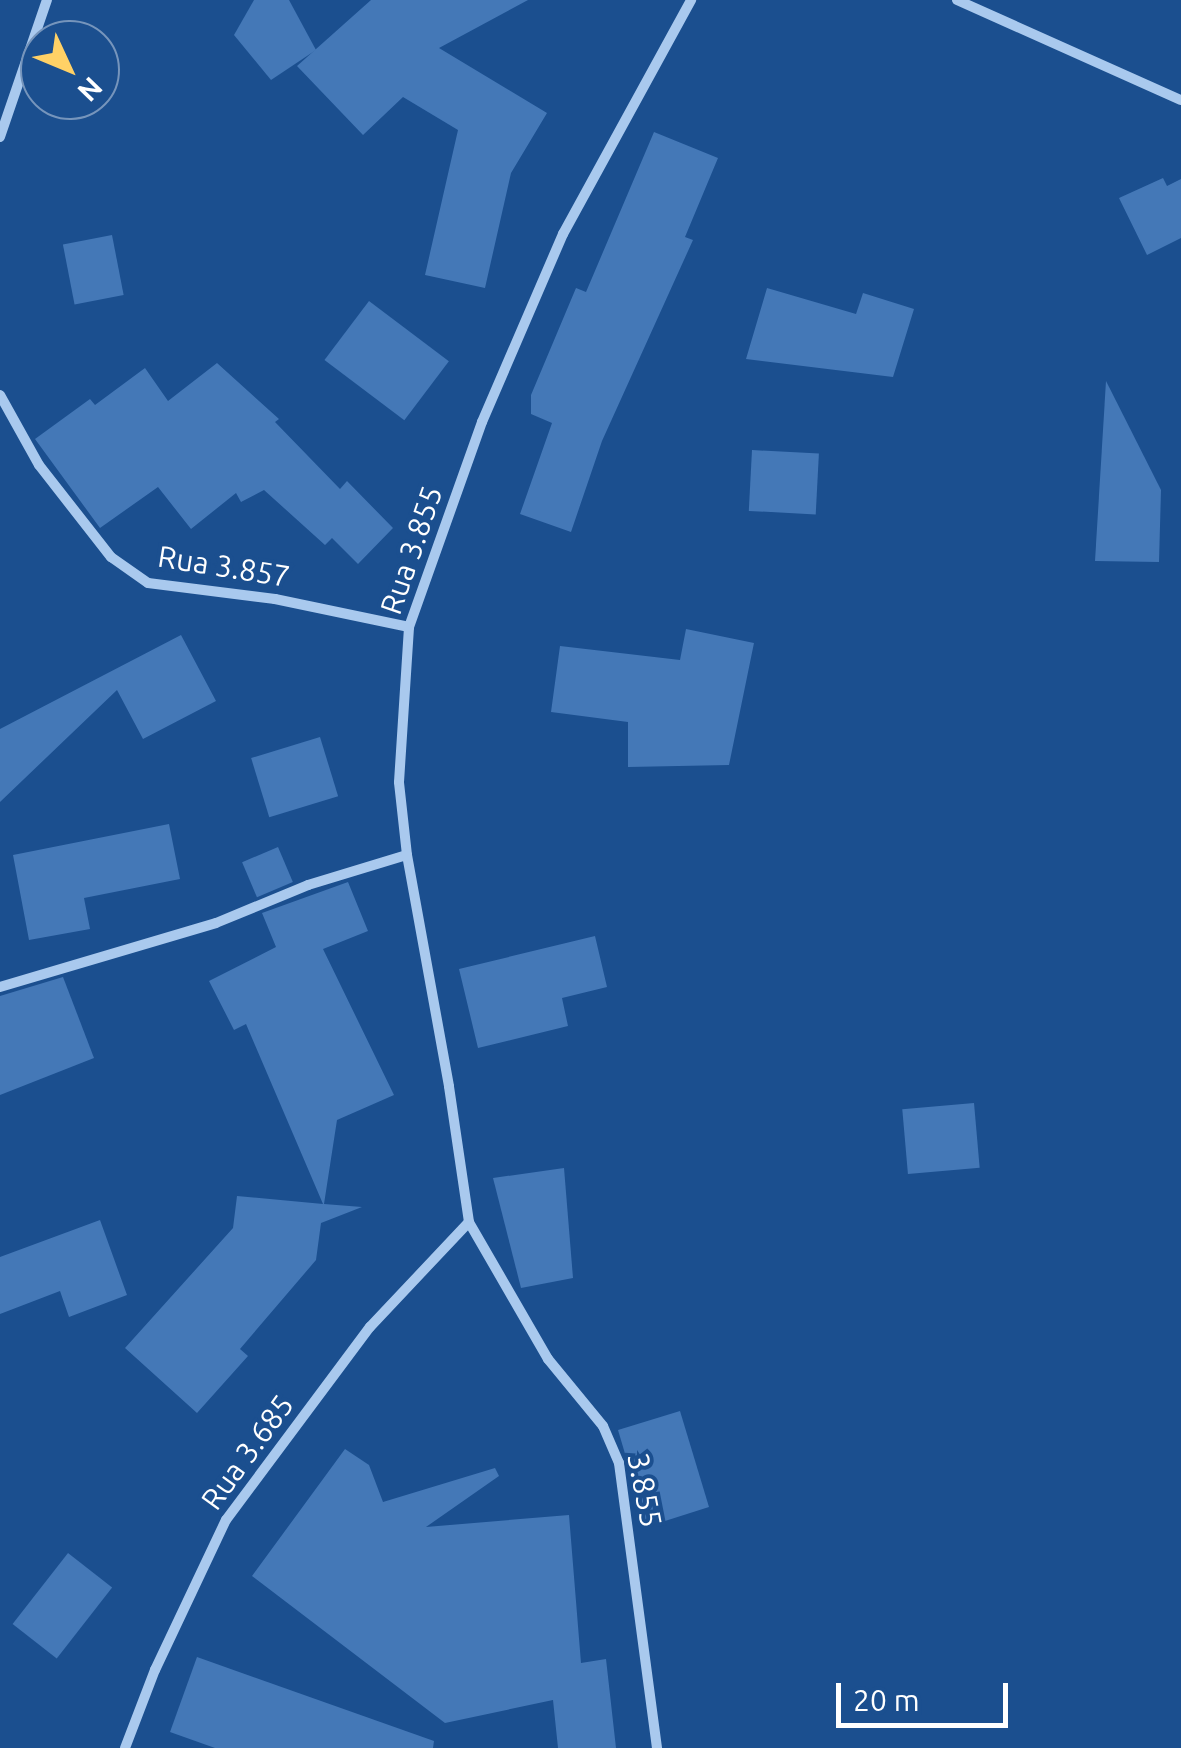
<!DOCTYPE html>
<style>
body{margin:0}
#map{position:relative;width:1181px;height:1748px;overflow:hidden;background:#1b4f8f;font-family:Ubuntu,sans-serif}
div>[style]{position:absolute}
.building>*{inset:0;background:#4478b7;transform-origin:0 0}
.street>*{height:10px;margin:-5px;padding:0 5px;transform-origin:5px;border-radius:5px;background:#a9c9ee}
span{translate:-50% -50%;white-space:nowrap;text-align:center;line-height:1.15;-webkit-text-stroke:8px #1b4f8f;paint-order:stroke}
.street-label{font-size:30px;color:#fff}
.north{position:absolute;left:20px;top:20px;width:100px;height:100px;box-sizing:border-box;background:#1b4f8f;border:2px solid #7695bc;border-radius:50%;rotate:134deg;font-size:28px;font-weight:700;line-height:40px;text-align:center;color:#fff}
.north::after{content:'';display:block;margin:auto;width:35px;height:45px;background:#ffd166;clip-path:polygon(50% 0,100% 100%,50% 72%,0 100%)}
.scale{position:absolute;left:836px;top:1683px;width:172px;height:45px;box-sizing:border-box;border:5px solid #fff;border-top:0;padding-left:12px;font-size:30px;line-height:35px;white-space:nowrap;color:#fff;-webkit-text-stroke:8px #1b4f8f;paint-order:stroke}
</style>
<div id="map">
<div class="building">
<div style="clip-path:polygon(254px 0,289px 0,316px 50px,271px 80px,234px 35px)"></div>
<div style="clip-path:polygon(371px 0,528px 0,439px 48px,547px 113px,511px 173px,485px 288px,425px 275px,458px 130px,403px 97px,363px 135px,297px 66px)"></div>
<div style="clip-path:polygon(654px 132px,718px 158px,685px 237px,693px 240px,602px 441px,571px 532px,520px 514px,552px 423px,531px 414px,531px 395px,576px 288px,586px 292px)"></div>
<div style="clip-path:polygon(1163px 178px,1167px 186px,1181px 179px,1181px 238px,1147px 255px,1119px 198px)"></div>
<div style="left:112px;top:235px;width:61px;height:50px;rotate:79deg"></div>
<div style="clip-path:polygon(767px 288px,856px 314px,863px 293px,914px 309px,893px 377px,746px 359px)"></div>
<div style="left:369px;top:301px;width:100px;height:74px;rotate:37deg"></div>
<div style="clip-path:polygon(217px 363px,279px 419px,275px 422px,340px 489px,347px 481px,393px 528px,358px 564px,332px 538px,325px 545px,264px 490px,241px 502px,236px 493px,191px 529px,158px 487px,100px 528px,35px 439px,90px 399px,95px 405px,145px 368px,168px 401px)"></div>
<div style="clip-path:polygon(1106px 381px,1161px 490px,1159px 562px,1095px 561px)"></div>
<div style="left:752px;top:450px;width:67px;height:61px;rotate:3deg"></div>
<div style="clip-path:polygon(686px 629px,754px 643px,729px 765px,628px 767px,628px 722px,551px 712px,560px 646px,680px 660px)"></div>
<div style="clip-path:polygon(181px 635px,216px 701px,143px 739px,117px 690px,0 802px,0 729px)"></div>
<div style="left:320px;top:737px;width:62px;height:72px;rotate:73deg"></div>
<div style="clip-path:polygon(169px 824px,180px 879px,84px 898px,90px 929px,29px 940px,13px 855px)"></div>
<div style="left:278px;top:847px;width:38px;height:39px;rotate:67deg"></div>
<div style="clip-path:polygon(348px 882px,368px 931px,323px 949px,394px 1095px,337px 1120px,324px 1204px,362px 1207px,321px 1223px,316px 1260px,240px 1349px,248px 1356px,197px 1413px,125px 1348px,233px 1228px,237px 1196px,323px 1204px,246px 1024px,234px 1030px,209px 981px,276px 947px,262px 913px)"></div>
<div style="clip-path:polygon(595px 936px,607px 987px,562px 998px,568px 1026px,478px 1048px,459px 969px)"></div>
<div style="clip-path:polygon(63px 977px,94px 1058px,0 1095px,0 996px)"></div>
<div style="left:974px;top:1103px;width:65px;height:72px;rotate:85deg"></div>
<div style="clip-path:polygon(564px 1168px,573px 1278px,521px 1288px,493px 1178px)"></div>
<div style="clip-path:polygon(100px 1220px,127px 1295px,69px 1317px,60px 1291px,0 1314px,0 1257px)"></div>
<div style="clip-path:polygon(680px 1411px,709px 1507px,665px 1521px,645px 1521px,618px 1430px)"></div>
<div style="clip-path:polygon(345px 1449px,369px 1465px,383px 1502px,495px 1468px,499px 1476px,426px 1527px,569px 1515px,581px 1663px,606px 1659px,616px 1748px,558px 1748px,553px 1700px,445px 1723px,252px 1576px)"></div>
<div style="left:68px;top:1553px;width:56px;height:90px;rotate:38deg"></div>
<div style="clip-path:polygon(197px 1657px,434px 1741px,433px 1748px,215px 1748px,170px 1732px)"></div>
</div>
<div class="street">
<div style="left:957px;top:0;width:245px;rotate:24.1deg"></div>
<div style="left:0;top:137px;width:145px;rotate:-71.1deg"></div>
<div style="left:0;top:395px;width:80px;rotate:60.9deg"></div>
<div style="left:39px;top:465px;width:117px;rotate:52deg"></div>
<div style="left:111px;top:557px;width:45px;rotate:35.1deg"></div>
<div style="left:148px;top:583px;width:128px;rotate:7.2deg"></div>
<div style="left:275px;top:599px;width:137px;rotate:11.8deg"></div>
<div style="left:0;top:987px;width:225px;rotate:-16.5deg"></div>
<div style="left:216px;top:923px;width:100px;rotate:-22.4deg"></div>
<div style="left:308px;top:885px;width:103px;rotate:-16.9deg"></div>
<div style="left:125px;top:1748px;width:84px;rotate:-69deg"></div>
<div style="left:155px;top:1670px;width:166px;rotate:-64.7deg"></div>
<div style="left:226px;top:1520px;width:241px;rotate:-53.3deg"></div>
<div style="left:370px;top:1327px;width:144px;rotate:-46.7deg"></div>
<div style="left:657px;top:1748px;width:288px;rotate:-97.6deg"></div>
<div style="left:619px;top:1463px;width:40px;rotate:-113.4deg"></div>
<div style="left:603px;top:1426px;width:87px;rotate:-129.4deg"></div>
<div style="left:548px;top:1359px;width:158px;rotate:-120deg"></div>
<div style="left:469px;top:1222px;width:137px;rotate:-98.4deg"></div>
<div style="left:449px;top:1086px;width:235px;rotate:-100.3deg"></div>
<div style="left:407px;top:855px;width:73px;rotate:-96.3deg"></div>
<div style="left:399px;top:782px;width:155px;rotate:-86.3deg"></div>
<div style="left:409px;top:627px;width:218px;rotate:-70.4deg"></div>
<div style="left:482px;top:422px;width:205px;rotate:-66.7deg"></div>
<div style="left:563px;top:234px;width:267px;rotate:-61.3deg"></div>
</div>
<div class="street-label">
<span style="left:411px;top:550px;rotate:-71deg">Rua 3.855</span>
<span style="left:224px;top:566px;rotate:9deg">Rua 3.857</span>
<span style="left:247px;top:1452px;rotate:-54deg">Rua 3.685</span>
<span style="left:645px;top:1490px;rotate:79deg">3.855</span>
</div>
<div class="north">N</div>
<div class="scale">20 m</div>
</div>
